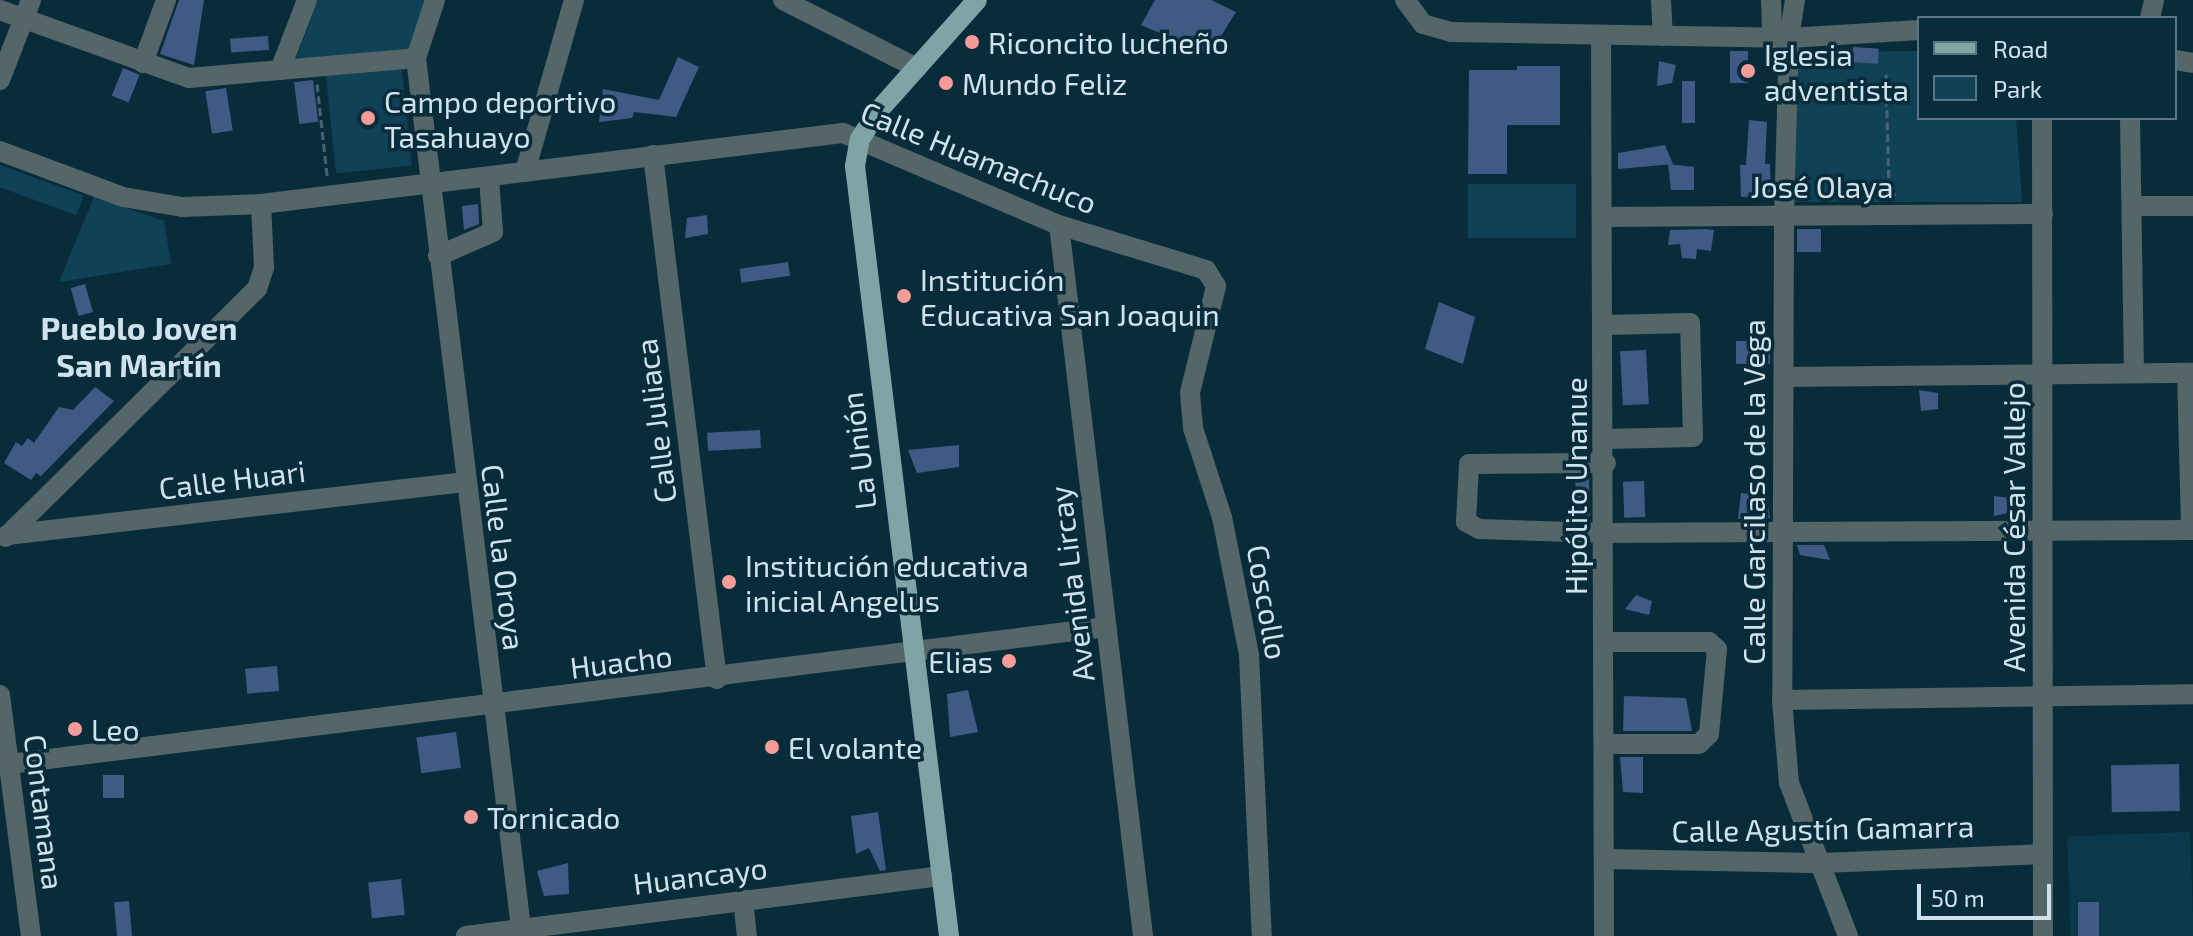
<!DOCTYPE html>
<meta charset="utf-8">
<style>
body{margin:0}
#map{position:relative;width:2193px;height:936px;overflow:hidden;background:#092c3b;font-family:"Exo 2",sans-serif}
div>[style]{position:absolute}
.built>*{inset:0;background:#0b394b;transform-origin:0 0}
.green>*{inset:0;background:#104257;transform-origin:0 0}
.building>*{inset:0;background:#405a86;transform-origin:0 0}
.path>*{height:3px;margin-top:-1.5px;transform-origin:0;background:repeating-linear-gradient(90deg,#456370 0 8px,transparent 0 12px)}
.minor>*{height:20px;margin:-10px;padding:0 10px;transform-origin:10px;border-radius:10px;background:#546667}
.major>*{height:20px;margin:-10px;padding:0 10px;transform-origin:10px;border-radius:10px;background:#7fa4a6}
.dots>*{width:22px;height:22px;translate:-50% -50%;box-sizing:border-box;border:4px solid #092c3b;border-radius:50%}
span{translate:-50% -50%;white-space:nowrap;text-align:center;line-height:1.15;-webkit-text-stroke:7px #092c3b;paint-order:stroke}
.poi-label{font-size:30px;color:#d0e2ec}
.left{translate:0 -50%;text-align:left}
.right{translate:-100% -50%;text-align:right}
.street-label{font-size:30px;color:#d0e2ec}
.neighbourhood-label{font-size:32px;color:#d0e2ec;font-weight:700}
.legend{position:absolute;left:1917px;top:16px;width:260px;height:104px;box-sizing:border-box;background:#092c3b;border:2px solid #597582;margin:0;padding:10px 14px;list-style:none;font-size:24px;color:#d0e2ec}
.legend li{display:flex;align-items:center;gap:16px;height:40px}
.legend b{width:40px;border:2px solid #597582}
.scale{position:absolute;left:1917px;top:884px;width:134px;height:36px;box-sizing:border-box;border:4px solid #d0e2ec;border-top:0;padding-left:10px;font-size:24px;line-height:28px;white-space:nowrap;color:#d0e2ec;-webkit-text-stroke:6px #092c3b;paint-order:stroke}
</style>
<div id="map">
<div class="built">
<div style="left:2190px;top:832px;width:104px;height:123px;rotate:88deg"></div>
</div>
<div class="green">
<div style="clip-path:polygon(318px 0,427px 0,407px 54px,294px 64px)"></div>
<div style="clip-path:polygon(1919px 51px,1919px 118px,2016px 118px,2022px 202px,1795px 202px,1798px 53px)"></div>
<div style="left:401px;top:63px;width:103px;height:76px;rotate:84deg"></div>
<div style="left:0;top:165px;width:89px;height:21px;rotate:20deg"></div>
<div style="left:1468px;top:184px;width:108px;height:54px"></div>
<div style="clip-path:polygon(94px 197px,164px 221px,171px 264px,59px 282px)"></div>
</div>
<div class="building">
<div style="clip-path:polygon(179px 0,204px 0,194px 65px,160px 54px)"></div>
<div style="clip-path:polygon(1155px 0,1211px 0,1236px 12px,1210px 54px,1141px 25px)"></div>
<div style="left:268px;top:36px;width:14px;height:38px;rotate:86deg"></div>
<div style="left:1853px;top:47px;width:26px;height:15px;rotate:4deg"></div>
<div style="left:1730px;top:51px;width:18px;height:32px"></div>
<div style="clip-path:polygon(678px 57px,699px 67px,676px 117px,634px 112px,632px 118px,599px 122px,603px 89px,659px 100px)"></div>
<div style="clip-path:polygon(1659px 61px,1676px 65px,1672px 83px,1657px 86px)"></div>
<div style="clip-path:polygon(1517px 66px,1560px 66px,1560px 125px,1507px 125px,1507px 174px,1468px 174px,1469px 70px,1517px 70px)"></div>
<div style="left:123px;top:68px;width:18px;height:30px;rotate:22deg"></div>
<div style="left:313px;top:80px;width:42px;height:19px;rotate:83deg"></div>
<div style="left:1682px;top:81px;width:13px;height:42px"></div>
<div style="left:226px;top:88px;width:43px;height:21px;rotate:81deg"></div>
<div style="clip-path:polygon(1749px 120px,1767px 122px,1765px 164px,1770px 164px,1771px 196px,1741px 197px,1740px 165px,1746px 165px)"></div>
<div style="clip-path:polygon(1665px 145px,1673px 164px,1618px 169px,1618px 153px)"></div>
<div style="clip-path:polygon(1668px 164px,1694px 167px,1694px 190px,1671px 190px)"></div>
<div style="clip-path:polygon(478px 204px,479px 224px,464px 230px,462px 206px)"></div>
<div style="clip-path:polygon(707px 215px,708px 234px,685px 238px,687px 218px)"></div>
<div style="clip-path:polygon(1706px 229px,1714px 230px,1711px 251px,1697px 249px,1696px 259px,1682px 258px,1680px 244px,1668px 245px,1670px 230px)"></div>
<div style="left:1797px;top:229px;width:24px;height:23px"></div>
<div style="left:788px;top:262px;width:14px;height:49px;rotate:82deg"></div>
<div style="left:85px;top:284px;width:29px;height:15px;rotate:74deg"></div>
<div style="clip-path:polygon(1439px 302px,1475px 317px,1463px 364px,1425px 349px)"></div>
<div style="left:1736px;top:341px;width:34px;height:23px"></div>
<div style="left:1646px;top:350px;width:54px;height:26px;rotate:87deg"></div>
<div style="clip-path:polygon(95px 387px,114px 401px,41px 476px,36px 473px,31px 480px,4px 463px,16px 442px,22px 446px,28px 438px,34px 443px,59px 407px,73px 410px)"></div>
<div style="clip-path:polygon(1919px 390px,1938px 393px,1938px 409px,1921px 411px)"></div>
<div style="left:760px;top:430px;width:18px;height:53px;rotate:87deg"></div>
<div style="clip-path:polygon(959px 445px,959px 467px,917px 473px,908px 450px)"></div>
<div style="clip-path:polygon(1575px 478px,1589px 479px,1590px 520px,1578px 519px)"></div>
<div style="left:1644px;top:481px;width:36px;height:21px;rotate:88deg"></div>
<div style="clip-path:polygon(1741px 493px,1766px 495px,1770px 518px,1738px 519px)"></div>
<div style="clip-path:polygon(1994px 496px,2010px 498px,2008px 513px,1994px 516px)"></div>
<div style="clip-path:polygon(1797px 545px,1824px 545px,1830px 560px,1800px 555px)"></div>
<div style="clip-path:polygon(1636px 595px,1652px 601px,1649px 615px,1625px 609px)"></div>
<div style="left:277px;top:666px;width:25px;height:32px;rotate:85deg"></div>
<div style="clip-path:polygon(968px 690px,978px 732px,950px 737px,947px 694px)"></div>
<div style="clip-path:polygon(1624px 696px,1686px 698px,1692px 731px,1623px 731px)"></div>
<div style="left:456px;top:732px;width:36px;height:40px;rotate:82deg"></div>
<div style="clip-path:polygon(1620px 757px,1643px 757px,1643px 793px,1623px 792px)"></div>
<div style="left:2179px;top:764px;width:47px;height:68px;rotate:89deg"></div>
<div style="left:103px;top:775px;width:21px;height:23px"></div>
<div style="clip-path:polygon(878px 812px,886px 870px,880px 871px,869px 848px,856px 854px,851px 816px)"></div>
<div style="clip-path:polygon(568px 863px,569px 894px,544px 896px,537px 871px)"></div>
<div style="left:401px;top:879px;width:36px;height:33px;rotate:84deg"></div>
<div style="left:129px;top:901px;width:35px;height:15px;rotate:85deg"></div>
<div style="left:2078px;top:902px;width:21px;height:34px"></div>
</div>
<div class="path">
<div style="left:1886px;top:74px;width:117px;rotate:88.5deg"></div>
<div style="left:1889px;top:191px;width:10px;rotate:29deg"></div>
<div style="left:317px;top:84px;width:92px;rotate:83.7deg"></div>
</div>
<div class="minor">
<div style="left:435px;top:0;width:61px;rotate:108.1deg"></div>
<div style="left:416px;top:58px;width:884px;rotate:83.12deg"></div>
<div style="left:783px;top:0;width:150px;rotate:26.9deg"></div>
<div style="left:1405px;top:0;width:30px;rotate:53deg"></div>
<div style="left:1423px;top:24px;width:29px;rotate:16deg"></div>
<div style="left:1451px;top:32px;width:338px;rotate:1deg"></div>
<div style="left:1789px;top:38px;width:130px;rotate:-3.5deg"></div>
<div style="left:1661px;top:0;width:36px;rotate:87deg"></div>
<div style="left:1771px;top:0;width:38px;rotate:88deg"></div>
<div style="left:1795px;top:0;width:38px;rotate:99deg"></div>
<div style="left:1789px;top:38px;width:178px;rotate:91.6deg"></div>
<div style="left:1784px;top:216px;width:484px;rotate:90.2deg"></div>
<div style="left:1782px;top:700px;width:83px;rotate:85.2deg"></div>
<div style="left:1789px;top:783px;width:164px;rotate:68.9deg"></div>
<div style="left:0;top:10px;width:201px;rotate:19.8deg"></div>
<div style="left:189px;top:78px;width:228px;rotate:-5deg"></div>
<div style="left:2150px;top:18px;width:18px;rotate:-77deg"></div>
<div style="left:1601px;top:36px;width:900px;rotate:89.81deg"></div>
<div style="left:2175px;top:60px;width:18px;rotate:9deg"></div>
<div style="left:143px;top:63px;width:67px;rotate:-69.9deg"></div>
<div style="left:280px;top:70px;width:75px;rotate:-68.9deg"></div>
<div style="left:0;top:80px;width:86px;rotate:-68.8deg"></div>
<div style="left:2042px;top:118px;width:818px;rotate:89.93deg"></div>
<div style="left:2130px;top:118px;width:254px;rotate:89.1deg"></div>
<div style="left:0;top:151px;width:131px;rotate:20.5deg"></div>
<div style="left:123px;top:197px;width:60px;rotate:9.6deg"></div>
<div style="left:182px;top:207px;width:79px;rotate:-2.2deg"></div>
<div style="left:261px;top:204px;width:586px;rotate:-6.96deg"></div>
<div style="left:843px;top:133px;width:235px;rotate:23.1deg"></div>
<div style="left:1059px;top:225px;width:154px;rotate:17deg"></div>
<div style="left:1206px;top:270px;width:19px;rotate:58deg"></div>
<div style="left:1216px;top:286px;width:110px;rotate:103.7deg"></div>
<div style="left:1190px;top:393px;width:35px;rotate:85deg"></div>
<div style="left:1193px;top:428px;width:94px;rotate:72deg"></div>
<div style="left:1222px;top:517px;width:141px;rotate:78.9deg"></div>
<div style="left:1249px;top:655px;width:281px;rotate:87.4deg"></div>
<div style="left:653px;top:155px;width:528px;rotate:83.04deg"></div>
<div style="left:525px;top:172px;width:179px;rotate:-74.1deg"></div>
<div style="left:2132px;top:206px;width:61px"></div>
<div style="left:1602px;top:217px;width:441px;rotate:-0.4deg"></div>
<div style="left:1059px;top:225px;width:716px;rotate:83.26deg"></div>
<div style="left:438px;top:256px;width:60px;rotate:-23.6deg"></div>
<div style="left:493px;top:232px;width:55px;rotate:-94.2deg"></div>
<div style="left:1605px;top:325px;width:85px;rotate:-1.3deg"></div>
<div style="left:1690px;top:323px;width:114px;rotate:88.5deg"></div>
<div style="left:1693px;top:437px;width:87px;rotate:178.7deg"></div>
<div style="left:2187px;top:373px;width:156px;rotate:88.5deg"></div>
<div style="left:1784px;top:377px;width:409px;rotate:-0.6deg"></div>
<div style="left:1606px;top:463px;width:137px;rotate:179.6deg"></div>
<div style="left:1469px;top:464px;width:58px;rotate:93deg"></div>
<div style="left:1466px;top:522px;width:15px;rotate:28deg"></div>
<div style="left:1479px;top:529px;width:125px;rotate:1.8deg"></div>
<div style="left:1604px;top:533px;width:589px;rotate:-0.29deg"></div>
<div style="left:7px;top:535px;width:460px;rotate:-6.6deg"></div>
<div style="left:6px;top:537px;width:353px;rotate:-44.7deg"></div>
<div style="left:257px;top:289px;width:23px;rotate:-72deg"></div>
<div style="left:264px;top:267px;width:63px;rotate:-92.7deg"></div>
<div style="left:0;top:695px;width:243px;rotate:82.7deg"></div>
<div style="left:1782px;top:700px;width:411px;rotate:-0.8deg"></div>
<div style="left:1605px;top:744px;width:94px"></div>
<div style="left:1699px;top:744px;width:14px;rotate:-45deg"></div>
<div style="left:1709px;top:734px;width:85px;rotate:-84.6deg"></div>
<div style="left:1717px;top:649px;width:11px;rotate:-139deg"></div>
<div style="left:1709px;top:642px;width:103px;rotate:180deg"></div>
<div style="left:0;top:765px;width:1115px;rotate:-7.11deg"></div>
<div style="left:1605px;top:859px;width:217px;rotate:1.1deg"></div>
<div style="left:1822px;top:863px;width:221px;rotate:-2.3deg"></div>
<div style="left:743px;top:899px;width:37px;rotate:84deg"></div>
<div style="left:466px;top:936px;width:480px;rotate:-7.2deg"></div>
</div>
<div class="major">
<div style="left:949px;top:936px;width:776px;rotate:-96.96deg"></div>
<div style="left:855px;top:166px;width:27px;rotate:-80deg"></div>
<div style="left:860px;top:139px;width:35px;rotate:-57deg"></div>
<div style="left:879px;top:110px;width:147px;rotate:-48.3deg"></div>
</div>
<div class="dots">
<div style="left:972px;top:42px;background:#f59b99"></div>
<div style="left:1748px;top:71px;background:#f59b99"></div>
<div style="left:946px;top:83px;background:#f59b99"></div>
<div style="left:368px;top:118px;background:#f59b99"></div>
<div style="left:904px;top:296px;background:#f59b99"></div>
<div style="left:729px;top:582px;background:#f59b99"></div>
<div style="left:1009px;top:661px;background:#f59b99"></div>
<div style="left:75px;top:729px;background:#f59b99"></div>
<div style="left:772px;top:747px;background:#f59b99"></div>
<div style="left:471px;top:817px;background:#f59b99"></div>
</div>
<div class="poi-label">
<span class="left" style="left:988px;top:42px">Riconcito lucheño</span>
<span class="left" style="left:1764px;top:71px">Iglesia<br>adventista</span>
<span class="left" style="left:962px;top:83px">Mundo Feliz</span>
<span class="left" style="left:384px;top:118px">Campo deportivo<br>Tasahuayo</span>
<span class="left" style="left:920px;top:296px">Institución<br>Educativa San Joaquin</span>
<span class="left" style="left:745px;top:582px">Institución educativa<br>inicial Angelus</span>
<span class="right" style="left:993px;top:661px">Elias</span>
<span class="left" style="left:91px;top:729px">Leo</span>
<span class="left" style="left:788px;top:747px">El volante</span>
<span class="left" style="left:487px;top:817px">Tornicado</span>
</div>
<div class="street-label">
<span style="left:979px;top:157px;rotate:22deg">Calle Huamachuco</span>
<span style="left:1822px;top:186px">José Olaya</span>
<span style="left:655px;top:421px;rotate:-97deg">Calle Juliaca</span>
<span style="left:858px;top:451px;rotate:-97deg">La Unión</span>
<span style="left:232px;top:479px;rotate:-7deg">Calle Huari</span>
<span style="left:1575px;top:486px;rotate:-90deg">Hipólito Unanue</span>
<span style="left:1753px;top:492px;rotate:-90deg">Calle Garcilaso de la Vega</span>
<span style="left:2013px;top:527px;rotate:-90deg">Avenida César Vallejo</span>
<span style="left:504px;top:557px;rotate:83deg">Calle la Oroya</span>
<span style="left:1071px;top:584px;rotate:-97deg">Avenida Lircay</span>
<span style="left:1268px;top:602px;rotate:80deg">Coscollo</span>
<span style="left:621px;top:661px;rotate:-7deg">Huacho</span>
<span style="left:45px;top:812px;rotate:83deg">Contamana</span>
<span style="left:1823px;top:828px;rotate:-1deg">Calle Agustín Gamarra</span>
<span style="left:700px;top:875px;rotate:-7deg">Huancayo</span>
</div>
<div class="neighbourhood-label">
<span style="left:139px;top:346px">Pueblo Joven<br>San Martín</span>
</div>
<ul class="legend">
<li><b style="height:10px;background:#7fa4a6"></b>Road</li>
<li><b style="height:22px;background:#104257"></b>Park</li>
</ul>
<div class="scale">50 m</div>
</div>
